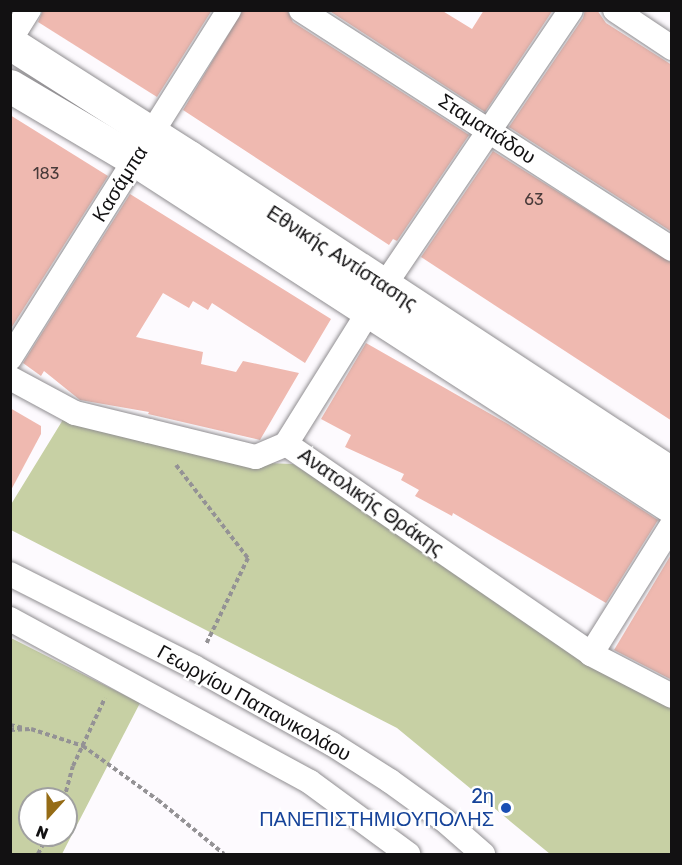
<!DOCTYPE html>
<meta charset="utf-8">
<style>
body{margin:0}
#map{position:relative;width:682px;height:865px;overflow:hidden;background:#fdfafe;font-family:Rubik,sans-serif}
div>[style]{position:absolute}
.green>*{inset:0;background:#c7d0a4}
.building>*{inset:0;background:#efb9b0}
.path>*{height:4px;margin-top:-2px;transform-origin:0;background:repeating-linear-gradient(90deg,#949295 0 4.5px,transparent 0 7.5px)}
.roads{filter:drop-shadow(0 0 2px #908e91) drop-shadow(0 0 2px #908e91)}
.street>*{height:24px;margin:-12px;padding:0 12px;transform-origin:12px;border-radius:12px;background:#fff}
.secondary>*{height:33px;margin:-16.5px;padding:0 16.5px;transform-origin:16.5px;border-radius:16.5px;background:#fff}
.dots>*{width:16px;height:16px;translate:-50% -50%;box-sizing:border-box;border:3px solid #fff;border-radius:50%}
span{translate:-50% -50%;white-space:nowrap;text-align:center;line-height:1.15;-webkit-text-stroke:4.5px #fff;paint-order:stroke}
.number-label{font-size:16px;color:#493b3a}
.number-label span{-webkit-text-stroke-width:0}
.street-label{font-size:20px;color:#121112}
.transit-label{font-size:20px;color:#164399}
.right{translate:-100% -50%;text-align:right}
.frame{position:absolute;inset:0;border:12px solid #121112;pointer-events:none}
.north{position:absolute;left:18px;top:787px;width:60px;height:60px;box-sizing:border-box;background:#fff;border:2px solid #a0a0a0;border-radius:50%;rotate:201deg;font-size:16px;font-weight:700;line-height:24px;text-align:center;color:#121112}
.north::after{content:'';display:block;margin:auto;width:21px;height:27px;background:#956c16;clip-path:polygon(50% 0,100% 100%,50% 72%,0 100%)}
</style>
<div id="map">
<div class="green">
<div style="clip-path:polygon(64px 418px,239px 462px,293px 464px,671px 707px,671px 854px,550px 854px,397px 728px,11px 530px,10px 506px)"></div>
<div style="clip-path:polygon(evenodd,11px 638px,140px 703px,62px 854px,11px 854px,11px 638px,30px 799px,66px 799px,66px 835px,30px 835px,30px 799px)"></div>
</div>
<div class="building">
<div style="clip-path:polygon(43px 10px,212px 10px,157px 97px,38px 22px)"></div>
<div style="clip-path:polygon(243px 10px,287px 10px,293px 22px,469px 135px,397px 241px,393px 239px,389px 245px,183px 110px)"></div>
<div style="clip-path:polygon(328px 10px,441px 10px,472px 29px,484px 10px,553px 10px,485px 112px)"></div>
<div style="clip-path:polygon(585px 10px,597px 10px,606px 23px,672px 65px,672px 232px,509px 127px,583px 18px)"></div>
<div style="clip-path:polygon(10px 115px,108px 176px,10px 330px)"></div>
<div style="clip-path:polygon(493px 151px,672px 263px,672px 421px,421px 257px)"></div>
<div style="clip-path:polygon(130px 194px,331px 319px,305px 363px,212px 303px,208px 310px,193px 301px,189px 308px,163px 293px,136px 337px,203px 352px,201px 364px,236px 372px,243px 361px,299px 373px,260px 440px,148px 414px,149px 412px,80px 400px,44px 371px,41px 376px,23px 363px)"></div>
<div style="clip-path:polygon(366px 343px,508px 424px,658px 520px,606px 603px,453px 513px,452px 516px,415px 496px,419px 490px,401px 480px,404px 474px,345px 447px,351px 435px,321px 419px)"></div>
<div style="clip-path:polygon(10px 408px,41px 426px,41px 434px,10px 492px)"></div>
<div style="clip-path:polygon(672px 553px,672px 680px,614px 650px)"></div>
</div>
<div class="path">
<div style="left:176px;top:465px;width:118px;rotate:52.3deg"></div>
<div style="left:248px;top:558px;width:96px;rotate:116deg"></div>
<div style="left:10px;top:725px;width:14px;rotate:12deg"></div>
<div style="left:10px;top:730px;width:21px;rotate:-3deg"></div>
<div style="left:31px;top:729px;width:55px;rotate:18.1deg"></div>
<div style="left:83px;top:746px;width:92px;rotate:35.8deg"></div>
<div style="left:158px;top:800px;width:85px;rotate:39.3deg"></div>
<div style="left:64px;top:799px;width:34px;rotate:-75deg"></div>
<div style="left:73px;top:766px;width:75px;rotate:-64.8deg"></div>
<div style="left:38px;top:854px;width:21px;rotate:-62deg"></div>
</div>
<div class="roads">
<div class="street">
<div style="left:301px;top:10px;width:441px;rotate:32.8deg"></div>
<div style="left:615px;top:10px;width:69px;rotate:33.7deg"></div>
<div style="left:10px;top:40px;width:36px;rotate:-58deg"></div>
<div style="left:384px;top:286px;width:333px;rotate:-55.9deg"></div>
<div style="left:10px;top:358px;width:411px;rotate:-57.8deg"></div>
<div style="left:10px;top:378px;width:74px;rotate:28.3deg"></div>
<div style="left:75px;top:413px;width:76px;rotate:13.7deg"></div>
<div style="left:149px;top:431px;width:110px;rotate:13.7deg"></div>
<div style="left:256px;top:457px;width:33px;rotate:-23deg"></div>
<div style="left:286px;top:444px;width:370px;rotate:34.5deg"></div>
<div style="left:591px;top:654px;width:91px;rotate:27.4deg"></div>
<div style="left:286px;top:444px;width:157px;rotate:-58deg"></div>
<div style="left:10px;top:574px;width:206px;rotate:26.8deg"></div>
<div style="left:194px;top:667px;width:158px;rotate:29.2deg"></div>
<div style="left:332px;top:744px;width:69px;rotate:32.5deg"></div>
<div style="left:390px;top:781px;width:67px;rotate:35.8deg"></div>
<div style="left:444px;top:820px;width:52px;rotate:41.1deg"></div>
<div style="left:10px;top:619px;width:341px;rotate:28.5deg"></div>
<div style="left:310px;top:782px;width:122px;rotate:36.3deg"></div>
<div style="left:591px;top:654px;width:152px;rotate:-57.9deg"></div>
</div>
<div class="secondary">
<div style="left:10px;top:43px;width:212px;rotate:32.5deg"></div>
<div style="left:189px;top:157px;width:578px;rotate:33.28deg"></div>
<div style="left:10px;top:86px;width:145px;rotate:30.6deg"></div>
<div style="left:135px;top:160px;width:639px;rotate:32.87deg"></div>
</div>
</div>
<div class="dots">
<div style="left:506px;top:808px;background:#1a4fb4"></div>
</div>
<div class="number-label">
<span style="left:46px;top:174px">183</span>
<span style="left:534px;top:200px">63</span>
</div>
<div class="street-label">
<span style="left:487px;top:129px;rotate:33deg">Σταματιάδου</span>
<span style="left:120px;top:184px;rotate:-58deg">Κασάμπα</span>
<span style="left:342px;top:258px;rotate:33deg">Εθνικής Αντίστασης</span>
<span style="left:371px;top:502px;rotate:35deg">Ανατολικής Θράκης</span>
<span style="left:254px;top:703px;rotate:29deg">Γεωργίου Παπανικολάου</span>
</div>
<div class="transit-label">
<span class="right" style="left:494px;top:808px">2η<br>ΠΑΝΕΠΙΣΤΗΜΙΟΥΠΟΛΗΣ</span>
</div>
<div class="frame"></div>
<div class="north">N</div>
</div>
